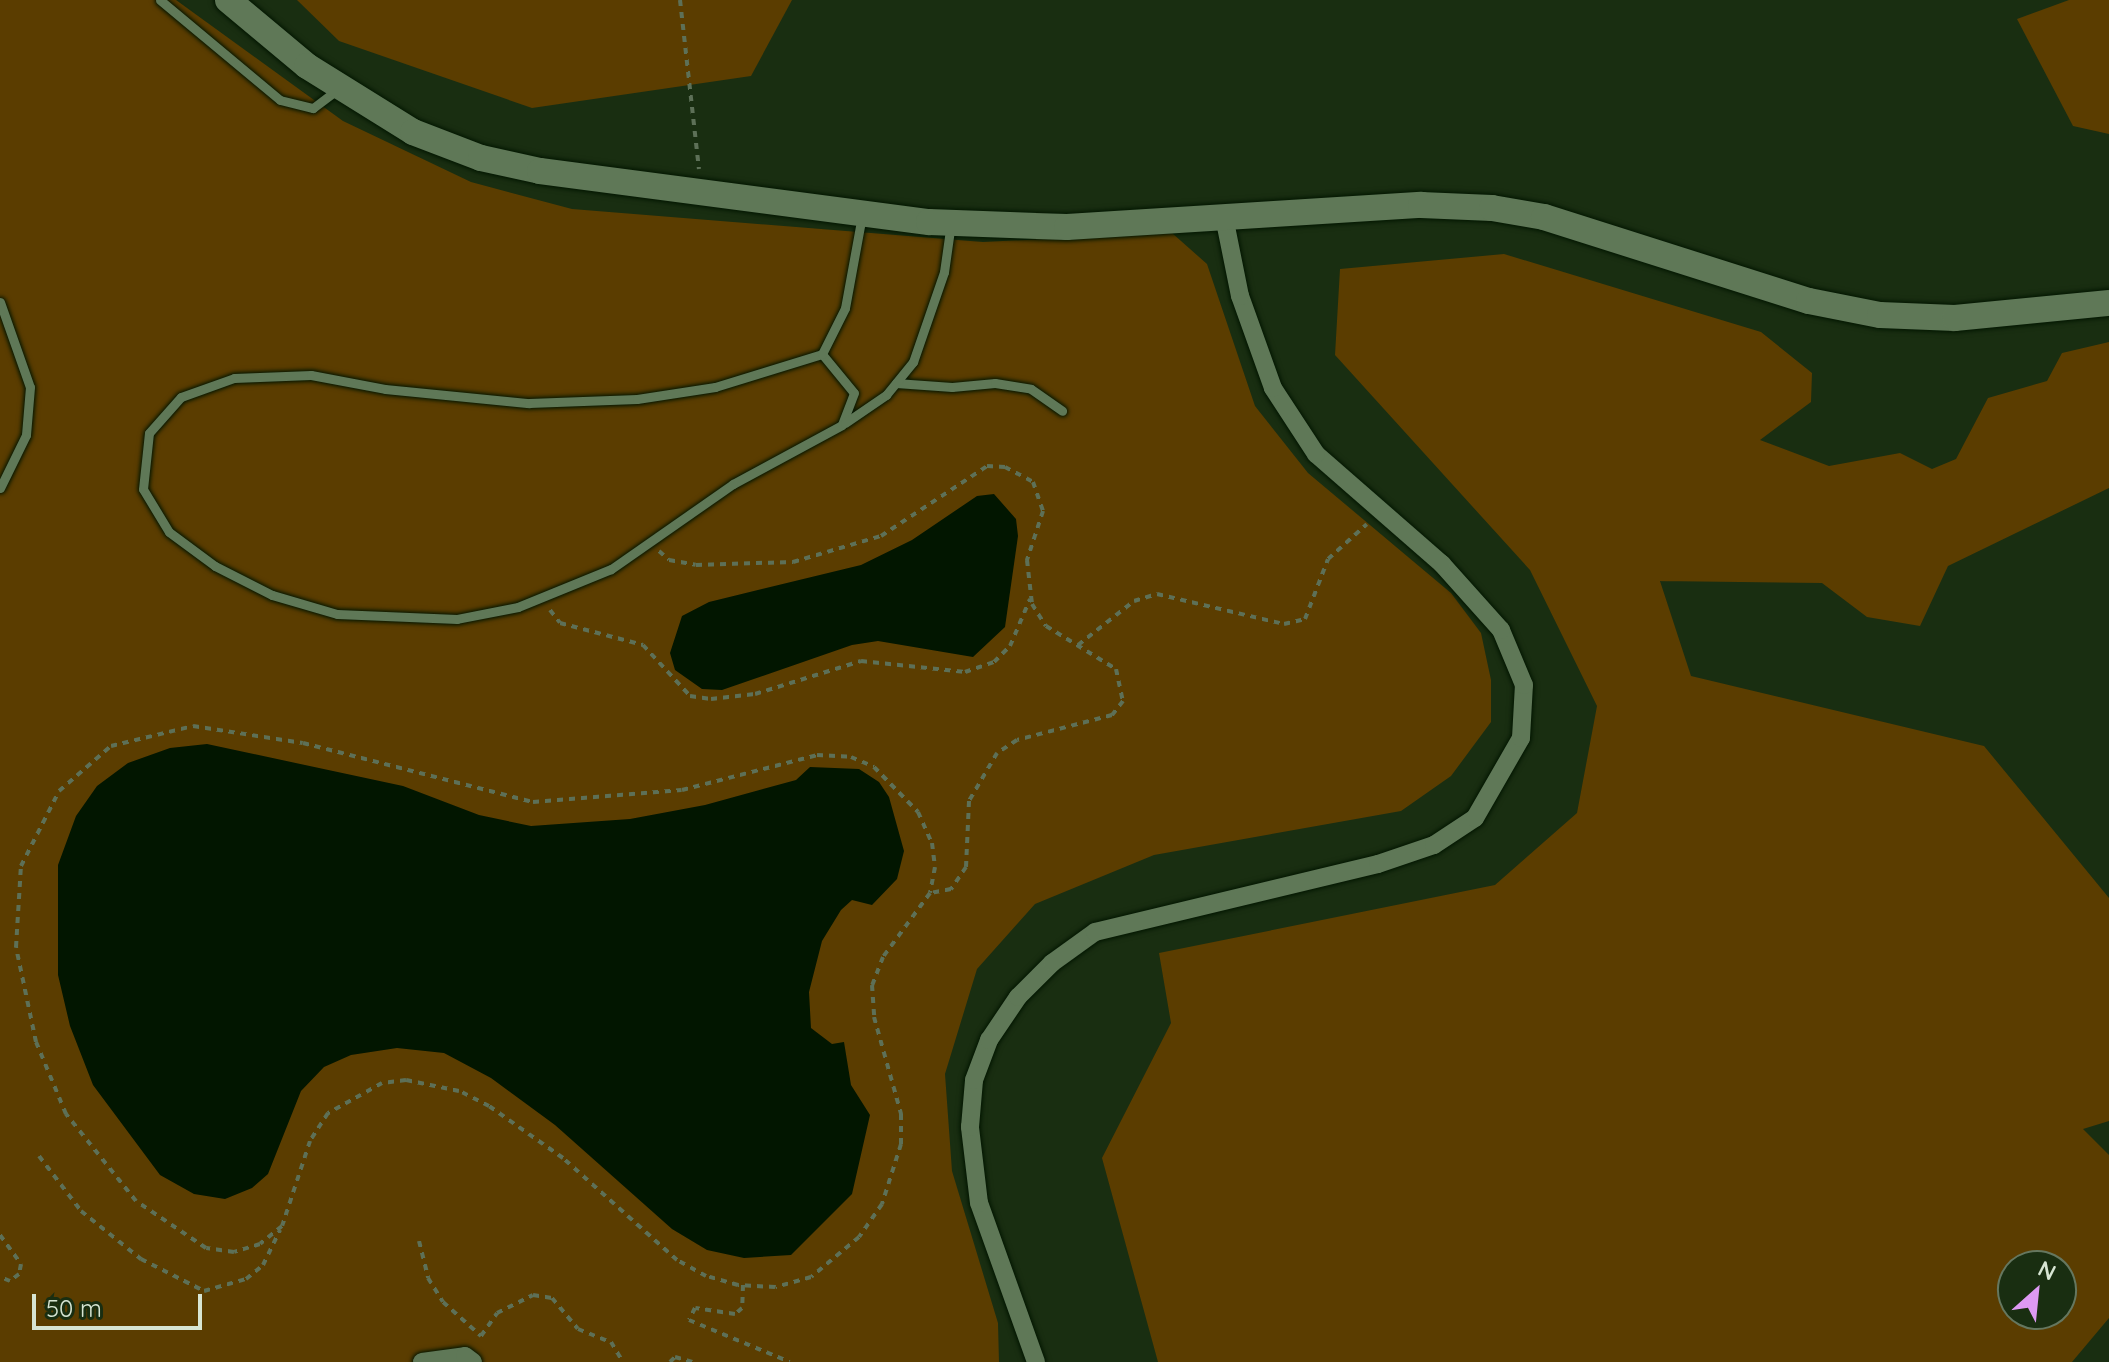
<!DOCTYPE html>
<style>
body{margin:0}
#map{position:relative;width:2109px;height:1362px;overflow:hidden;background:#192e11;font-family:Quicksand,sans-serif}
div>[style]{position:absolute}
.green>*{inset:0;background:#5b3d00}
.water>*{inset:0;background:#021600}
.path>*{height:4px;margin-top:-2px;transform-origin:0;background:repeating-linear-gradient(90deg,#5d7057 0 6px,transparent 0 12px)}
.roads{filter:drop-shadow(0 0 2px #031600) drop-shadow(0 0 2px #031600)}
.lane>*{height:9px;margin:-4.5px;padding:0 4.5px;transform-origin:4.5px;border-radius:4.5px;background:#5f7857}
.street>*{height:18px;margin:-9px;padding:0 9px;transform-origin:9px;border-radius:9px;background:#5f7857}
.secondary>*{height:26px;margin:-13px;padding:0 13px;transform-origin:13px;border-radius:13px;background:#5f7857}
span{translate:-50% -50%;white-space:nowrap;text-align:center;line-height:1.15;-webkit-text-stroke:6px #192e11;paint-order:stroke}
.north{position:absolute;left:1997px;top:1250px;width:80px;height:80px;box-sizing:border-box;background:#192e11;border:2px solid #65775f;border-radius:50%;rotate:27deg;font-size:22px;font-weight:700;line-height:32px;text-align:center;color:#d7e5d3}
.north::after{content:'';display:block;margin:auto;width:28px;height:36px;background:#dd99f3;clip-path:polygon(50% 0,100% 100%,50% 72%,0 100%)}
.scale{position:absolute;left:32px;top:1294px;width:170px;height:36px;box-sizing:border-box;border:4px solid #d7e5d3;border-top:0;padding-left:10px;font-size:24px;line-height:28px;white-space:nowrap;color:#d7e5d3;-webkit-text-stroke:6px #192e11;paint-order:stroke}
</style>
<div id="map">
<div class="green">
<div style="clip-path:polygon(0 0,176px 0,343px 121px,471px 182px,572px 209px,983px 242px,1172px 233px,1207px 264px,1255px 406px,1308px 473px,1451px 593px,1481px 633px,1491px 680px,1491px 722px,1451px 776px,1401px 811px,1154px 855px,1035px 904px,977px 969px,945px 1074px,952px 1171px,998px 1323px,999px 1362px,0 1362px)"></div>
<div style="clip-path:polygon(297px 0,792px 0,751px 76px,532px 108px,339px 41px)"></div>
<div style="clip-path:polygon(2069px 0,2109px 0,2109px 134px,2073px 126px,2017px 19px)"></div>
<div style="clip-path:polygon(evenodd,1504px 254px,1761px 332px,1812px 373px,1811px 402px,1760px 440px,1829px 466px,1900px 453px,1932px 469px,1956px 459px,1988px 398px,2047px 381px,2062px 353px,2109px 342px,2109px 488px,1948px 566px,1920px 626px,1867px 617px,1822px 583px,1660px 581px,1691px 676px,1984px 746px,2109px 898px,2109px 1121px,2083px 1129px,2109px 1155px,2109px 1318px,2072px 1362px,1158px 1362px,1102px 1158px,1171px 1023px,1159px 953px,1495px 885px,1577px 813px,1597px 706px,1530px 570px,1335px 355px,1340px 269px,1504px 254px,2013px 1266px,2061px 1266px,2061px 1314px,2013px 1314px,2013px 1266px)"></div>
</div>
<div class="water">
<div style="clip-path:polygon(994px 494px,1016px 519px,1018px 536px,1005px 627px,973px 657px,878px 641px,852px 645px,722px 690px,702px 689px,675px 670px,670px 653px,682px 616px,709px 602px,861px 565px,912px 540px,977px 496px)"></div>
<div style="clip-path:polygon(207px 744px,403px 786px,479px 815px,531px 826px,630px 819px,705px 805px,796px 780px,810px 767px,859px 769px,879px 782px,889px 797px,904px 851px,897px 879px,872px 905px,852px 900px,841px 910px,822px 941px,809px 992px,811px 1028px,832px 1044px,844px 1042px,851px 1085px,870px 1115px,852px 1194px,791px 1255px,744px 1258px,707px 1250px,672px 1229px,555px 1125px,491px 1078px,444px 1053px,397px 1048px,351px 1055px,324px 1067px,301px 1091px,268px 1174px,252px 1188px,225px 1199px,194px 1194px,160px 1175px,93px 1085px,70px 1026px,58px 975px,58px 865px,76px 816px,97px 786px,128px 763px,170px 748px)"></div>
</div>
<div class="path">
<div style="left:680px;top:0;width:170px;rotate:83.6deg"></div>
<div style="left:659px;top:551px;width:13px;rotate:42deg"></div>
<div style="left:669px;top:560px;width:27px;rotate:10deg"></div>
<div style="left:696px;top:565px;width:97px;rotate:-1.8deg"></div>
<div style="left:793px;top:562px;width:92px;rotate:-16.5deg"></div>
<div style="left:881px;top:536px;width:127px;rotate:-33.4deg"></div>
<div style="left:987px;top:466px;width:18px;rotate:3deg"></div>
<div style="left:1005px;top:467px;width:32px;rotate:28deg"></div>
<div style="left:1033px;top:482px;width:31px;rotate:71deg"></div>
<div style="left:1043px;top:511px;width:52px;rotate:108.1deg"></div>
<div style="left:1027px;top:560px;width:44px;rotate:83.5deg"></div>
<div style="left:1032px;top:604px;width:26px;rotate:58deg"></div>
<div style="left:1046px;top:626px;width:82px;rotate:31.6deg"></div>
<div style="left:1116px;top:669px;width:33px;rotate:78deg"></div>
<div style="left:1123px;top:701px;width:18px;rotate:128deg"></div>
<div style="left:1112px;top:715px;width:98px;rotate:165.3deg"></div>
<div style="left:1017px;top:740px;width:24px;rotate:147deg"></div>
<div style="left:997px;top:753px;width:56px;rotate:120.3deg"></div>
<div style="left:969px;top:801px;width:66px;rotate:92.6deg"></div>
<div style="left:966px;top:867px;width:27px;rotate:124deg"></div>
<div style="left:951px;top:889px;width:21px;rotate:169deg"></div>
<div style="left:550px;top:610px;width:16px;rotate:52deg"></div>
<div style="left:560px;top:623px;width:86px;rotate:14.8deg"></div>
<div style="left:643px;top:645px;width:69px;rotate:47.3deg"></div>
<div style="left:690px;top:696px;width:21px;rotate:8deg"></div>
<div style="left:711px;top:699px;width:44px;rotate:-6.5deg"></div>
<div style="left:755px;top:694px;width:111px;rotate:-17.3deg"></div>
<div style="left:861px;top:661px;width:105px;rotate:6deg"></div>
<div style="left:965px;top:672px;width:31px;rotate:-19deg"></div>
<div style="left:994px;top:662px;width:23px;rotate:-45deg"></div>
<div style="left:1010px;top:646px;width:51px;rotate:-66.9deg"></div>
<div style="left:1078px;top:645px;width:71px;rotate:-38.2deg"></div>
<div style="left:1134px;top:601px;width:24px;rotate:-17deg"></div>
<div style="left:1157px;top:594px;width:130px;rotate:13.3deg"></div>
<div style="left:1284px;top:624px;width:22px;rotate:-13deg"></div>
<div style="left:1305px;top:619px;width:64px;rotate:-69deg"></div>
<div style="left:1328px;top:559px;width:52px;rotate:-41.9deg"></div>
<div style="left:193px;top:726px;width:111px;rotate:8.8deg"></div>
<div style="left:303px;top:743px;width:237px;rotate:14.4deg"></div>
<div style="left:533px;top:802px;width:149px;rotate:-4.6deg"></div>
<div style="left:682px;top:790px;width:139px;rotate:-14.5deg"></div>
<div style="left:817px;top:755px;width:34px;rotate:3deg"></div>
<div style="left:851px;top:757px;width:25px;rotate:23deg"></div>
<div style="left:874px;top:767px;width:63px;rotate:45.6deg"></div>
<div style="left:918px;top:812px;width:34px;rotate:66deg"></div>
<div style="left:932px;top:843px;width:24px;rotate:83deg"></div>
<div style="left:935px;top:867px;width:26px;rotate:101deg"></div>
<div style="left:930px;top:893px;width:79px;rotate:126.3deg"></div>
<div style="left:883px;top:957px;width:30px;rotate:111deg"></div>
<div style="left:872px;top:985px;width:32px;rotate:86deg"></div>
<div style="left:874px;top:1017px;width:101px;rotate:74.4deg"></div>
<div style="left:901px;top:1114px;width:30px;rotate:90deg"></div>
<div style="left:901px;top:1144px;width:63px;rotate:107.6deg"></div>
<div style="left:882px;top:1204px;width:40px;rotate:124.9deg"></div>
<div style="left:859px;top:1237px;width:62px;rotate:140.2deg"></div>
<div style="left:811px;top:1277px;width:37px;rotate:164deg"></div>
<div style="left:775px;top:1287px;width:37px;rotate:-177deg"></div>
<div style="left:738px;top:1285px;width:33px;rotate:-164deg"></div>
<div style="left:706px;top:1276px;width:33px;rotate:-151deg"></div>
<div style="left:677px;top:1260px;width:153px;rotate:-138.2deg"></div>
<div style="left:563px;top:1158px;width:90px;rotate:-144.9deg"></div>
<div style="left:489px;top:1106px;width:34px;rotate:-153deg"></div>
<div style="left:459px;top:1091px;width:54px;rotate:-168.3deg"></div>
<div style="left:406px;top:1080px;width:24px;rotate:173deg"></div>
<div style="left:382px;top:1083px;width:62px;rotate:150.9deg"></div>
<div style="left:328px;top:1113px;width:33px;rotate:123deg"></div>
<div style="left:310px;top:1141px;width:89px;rotate:108.2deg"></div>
<div style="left:282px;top:1226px;width:28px;rotate:141deg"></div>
<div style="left:260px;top:1244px;width:27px;rotate:163deg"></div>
<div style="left:234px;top:1252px;width:28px;rotate:-172deg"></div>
<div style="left:206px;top:1248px;width:84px;rotate:-146.1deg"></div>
<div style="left:136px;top:1201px;width:112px;rotate:-128.8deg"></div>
<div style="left:66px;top:1114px;width:78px;rotate:-112.6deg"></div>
<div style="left:36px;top:1042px;width:97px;rotate:-101.9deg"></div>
<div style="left:16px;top:947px;width:81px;rotate:-86.5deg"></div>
<div style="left:21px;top:866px;width:84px;rotate:-63.1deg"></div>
<div style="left:59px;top:791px;width:69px;rotate:-40.9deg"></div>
<div style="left:111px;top:746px;width:84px;rotate:-13.7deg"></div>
<div style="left:39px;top:1156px;width:69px;rotate:52.6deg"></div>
<div style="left:81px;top:1211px;width:77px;rotate:38.7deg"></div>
<div style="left:141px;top:1259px;width:71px;rotate:26.9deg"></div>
<div style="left:204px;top:1291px;width:44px;rotate:-15.9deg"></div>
<div style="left:246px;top:1279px;width:22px;rotate:-39deg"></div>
<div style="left:263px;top:1265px;width:39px;rotate:-64deg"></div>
<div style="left:0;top:1235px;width:36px;rotate:54deg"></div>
<div style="left:21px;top:1264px;width:10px;rotate:101deg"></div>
<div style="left:19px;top:1274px;width:11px;rotate:142deg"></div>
<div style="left:10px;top:1281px;width:11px;rotate:-158deg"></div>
<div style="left:419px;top:1241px;width:38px;rotate:76deg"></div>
<div style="left:428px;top:1278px;width:28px;rotate:58deg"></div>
<div style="left:443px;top:1302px;width:51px;rotate:41.8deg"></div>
<div style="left:743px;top:1285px;width:23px;rotate:92deg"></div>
<div style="left:742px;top:1308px;width:9px;rotate:139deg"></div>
<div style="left:735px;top:1314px;width:40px;rotate:-171.5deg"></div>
<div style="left:695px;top:1308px;width:13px;rotate:117deg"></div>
<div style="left:689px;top:1320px;width:109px;rotate:22.6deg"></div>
<div style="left:481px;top:1336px;width:28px;rotate:-55deg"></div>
<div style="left:497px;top:1313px;width:40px;rotate:-26.6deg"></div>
<div style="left:533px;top:1295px;width:19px;rotate:9deg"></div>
<div style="left:552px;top:1298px;width:40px;rotate:50deg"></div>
<div style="left:578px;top:1329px;width:35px;rotate:22deg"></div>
<div style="left:611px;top:1342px;width:23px;rotate:59deg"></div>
<div style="left:670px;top:1362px;width:7px;rotate:-45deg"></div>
<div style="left:675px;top:1357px;width:18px;rotate:16deg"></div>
</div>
<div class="roads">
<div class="lane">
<div style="left:160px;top:0;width:156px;rotate:39.8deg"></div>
<div style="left:280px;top:100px;width:34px;rotate:14deg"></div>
<div style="left:313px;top:108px;width:30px;rotate:-37deg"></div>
<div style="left:0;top:302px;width:90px;rotate:70.6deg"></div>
<div style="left:30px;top:387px;width:48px;rotate:94.8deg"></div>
<div style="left:26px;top:435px;width:59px;rotate:116.1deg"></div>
<div style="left:822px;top:354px;width:50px;rotate:50.6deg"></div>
<div style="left:854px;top:393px;width:34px;rotate:111deg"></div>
<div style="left:842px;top:425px;width:124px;rotate:151.6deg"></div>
<div style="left:733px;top:484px;width:149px;rotate:145.1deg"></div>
<div style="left:611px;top:569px;width:100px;rotate:157.8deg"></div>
<div style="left:518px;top:607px;width:62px;rotate:168.9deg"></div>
<div style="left:457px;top:619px;width:120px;rotate:-177.6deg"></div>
<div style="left:337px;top:614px;width:68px;rotate:-163.7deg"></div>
<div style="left:272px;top:595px;width:64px;rotate:-153deg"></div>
<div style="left:215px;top:566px;width:57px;rotate:-143.5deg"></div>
<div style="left:169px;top:532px;width:50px;rotate:-121.2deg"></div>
<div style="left:143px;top:489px;width:56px;rotate:-83.9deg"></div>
<div style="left:149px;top:433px;width:48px;rotate:-48.4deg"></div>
<div style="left:181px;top:397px;width:56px;rotate:-19.7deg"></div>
<div style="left:234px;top:378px;width:77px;rotate:-2.2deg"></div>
<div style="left:311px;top:375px;width:75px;rotate:10.7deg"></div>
<div style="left:385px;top:389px;width:145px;rotate:5.6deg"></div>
<div style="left:529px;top:403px;width:108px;rotate:-2.1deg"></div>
<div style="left:637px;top:399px;width:79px;rotate:-8.7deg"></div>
<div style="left:715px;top:387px;width:112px;rotate:-17.1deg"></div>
<div style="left:822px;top:354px;width:51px;rotate:-63.4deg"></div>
<div style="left:845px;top:308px;width:95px;rotate:-79.6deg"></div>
<div style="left:896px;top:383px;width:56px;rotate:4.1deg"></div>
<div style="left:952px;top:387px;width:43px;rotate:-5.3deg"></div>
<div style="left:995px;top:383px;width:36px;rotate:9deg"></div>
<div style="left:1031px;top:389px;width:38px;rotate:35deg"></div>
<div style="left:845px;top:423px;width:50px;rotate:-34.3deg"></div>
<div style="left:886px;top:395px;width:43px;rotate:-50.7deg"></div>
<div style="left:913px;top:362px;width:95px;rotate:-71deg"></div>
<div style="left:944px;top:272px;width:49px;rotate:-81.9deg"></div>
</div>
<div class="street">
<div style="left:422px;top:1362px;width:43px;rotate:-7.9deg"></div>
<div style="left:465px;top:1356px;width:10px;rotate:37deg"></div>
<div style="left:1036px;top:1362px;width:169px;rotate:-109.7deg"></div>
<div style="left:979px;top:1203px;width:77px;rotate:-96.8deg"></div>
<div style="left:970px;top:1127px;width:47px;rotate:-85.1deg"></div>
<div style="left:974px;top:1080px;width:43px;rotate:-69.4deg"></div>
<div style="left:989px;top:1040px;width:52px;rotate:-56deg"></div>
<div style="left:1018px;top:997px;width:48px;rotate:-45deg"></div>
<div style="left:1052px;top:963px;width:53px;rotate:-35.8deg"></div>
<div style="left:1095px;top:932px;width:291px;rotate:-13.5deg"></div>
<div style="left:1378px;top:864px;width:59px;rotate:-18.7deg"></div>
<div style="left:1434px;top:845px;width:49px;rotate:-33.4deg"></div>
<div style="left:1475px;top:818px;width:92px;rotate:-60.1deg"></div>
<div style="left:1521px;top:738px;width:53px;rotate:-86.8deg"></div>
<div style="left:1524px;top:685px;width:60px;rotate:-112.7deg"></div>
<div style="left:1501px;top:630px;width:89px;rotate:-131.8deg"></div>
<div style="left:1442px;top:564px;width:167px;rotate:-138.9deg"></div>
<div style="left:1316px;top:454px;width:79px;rotate:-123.1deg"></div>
<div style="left:1273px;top:388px;width:98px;rotate:-109.7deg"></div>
<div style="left:1240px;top:296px;width:81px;rotate:-101.4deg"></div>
</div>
<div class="secondary">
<div style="left:228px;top:0;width:103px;rotate:39.9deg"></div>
<div style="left:307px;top:66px;width:125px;rotate:31.9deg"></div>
<div style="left:413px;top:132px;width:73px;rotate:20.9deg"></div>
<div style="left:481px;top:158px;width:60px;rotate:12.4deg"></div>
<div style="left:540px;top:171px;width:392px;rotate:7.5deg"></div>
<div style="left:929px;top:222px;width:138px;rotate:2.1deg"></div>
<div style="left:1067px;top:227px;width:355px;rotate:-3.6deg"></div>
<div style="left:1421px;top:205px;width:71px;rotate:2.4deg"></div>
<div style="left:1492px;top:208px;width:53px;rotate:9.8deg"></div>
<div style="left:1544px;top:217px;width:278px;rotate:17.6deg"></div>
<div style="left:1809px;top:301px;width:72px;rotate:11.2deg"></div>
<div style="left:1880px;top:315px;width:75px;rotate:2.3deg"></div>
<div style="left:1955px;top:318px;width:155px;rotate:-5.6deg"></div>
</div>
</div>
<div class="north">N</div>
<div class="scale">50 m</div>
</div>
